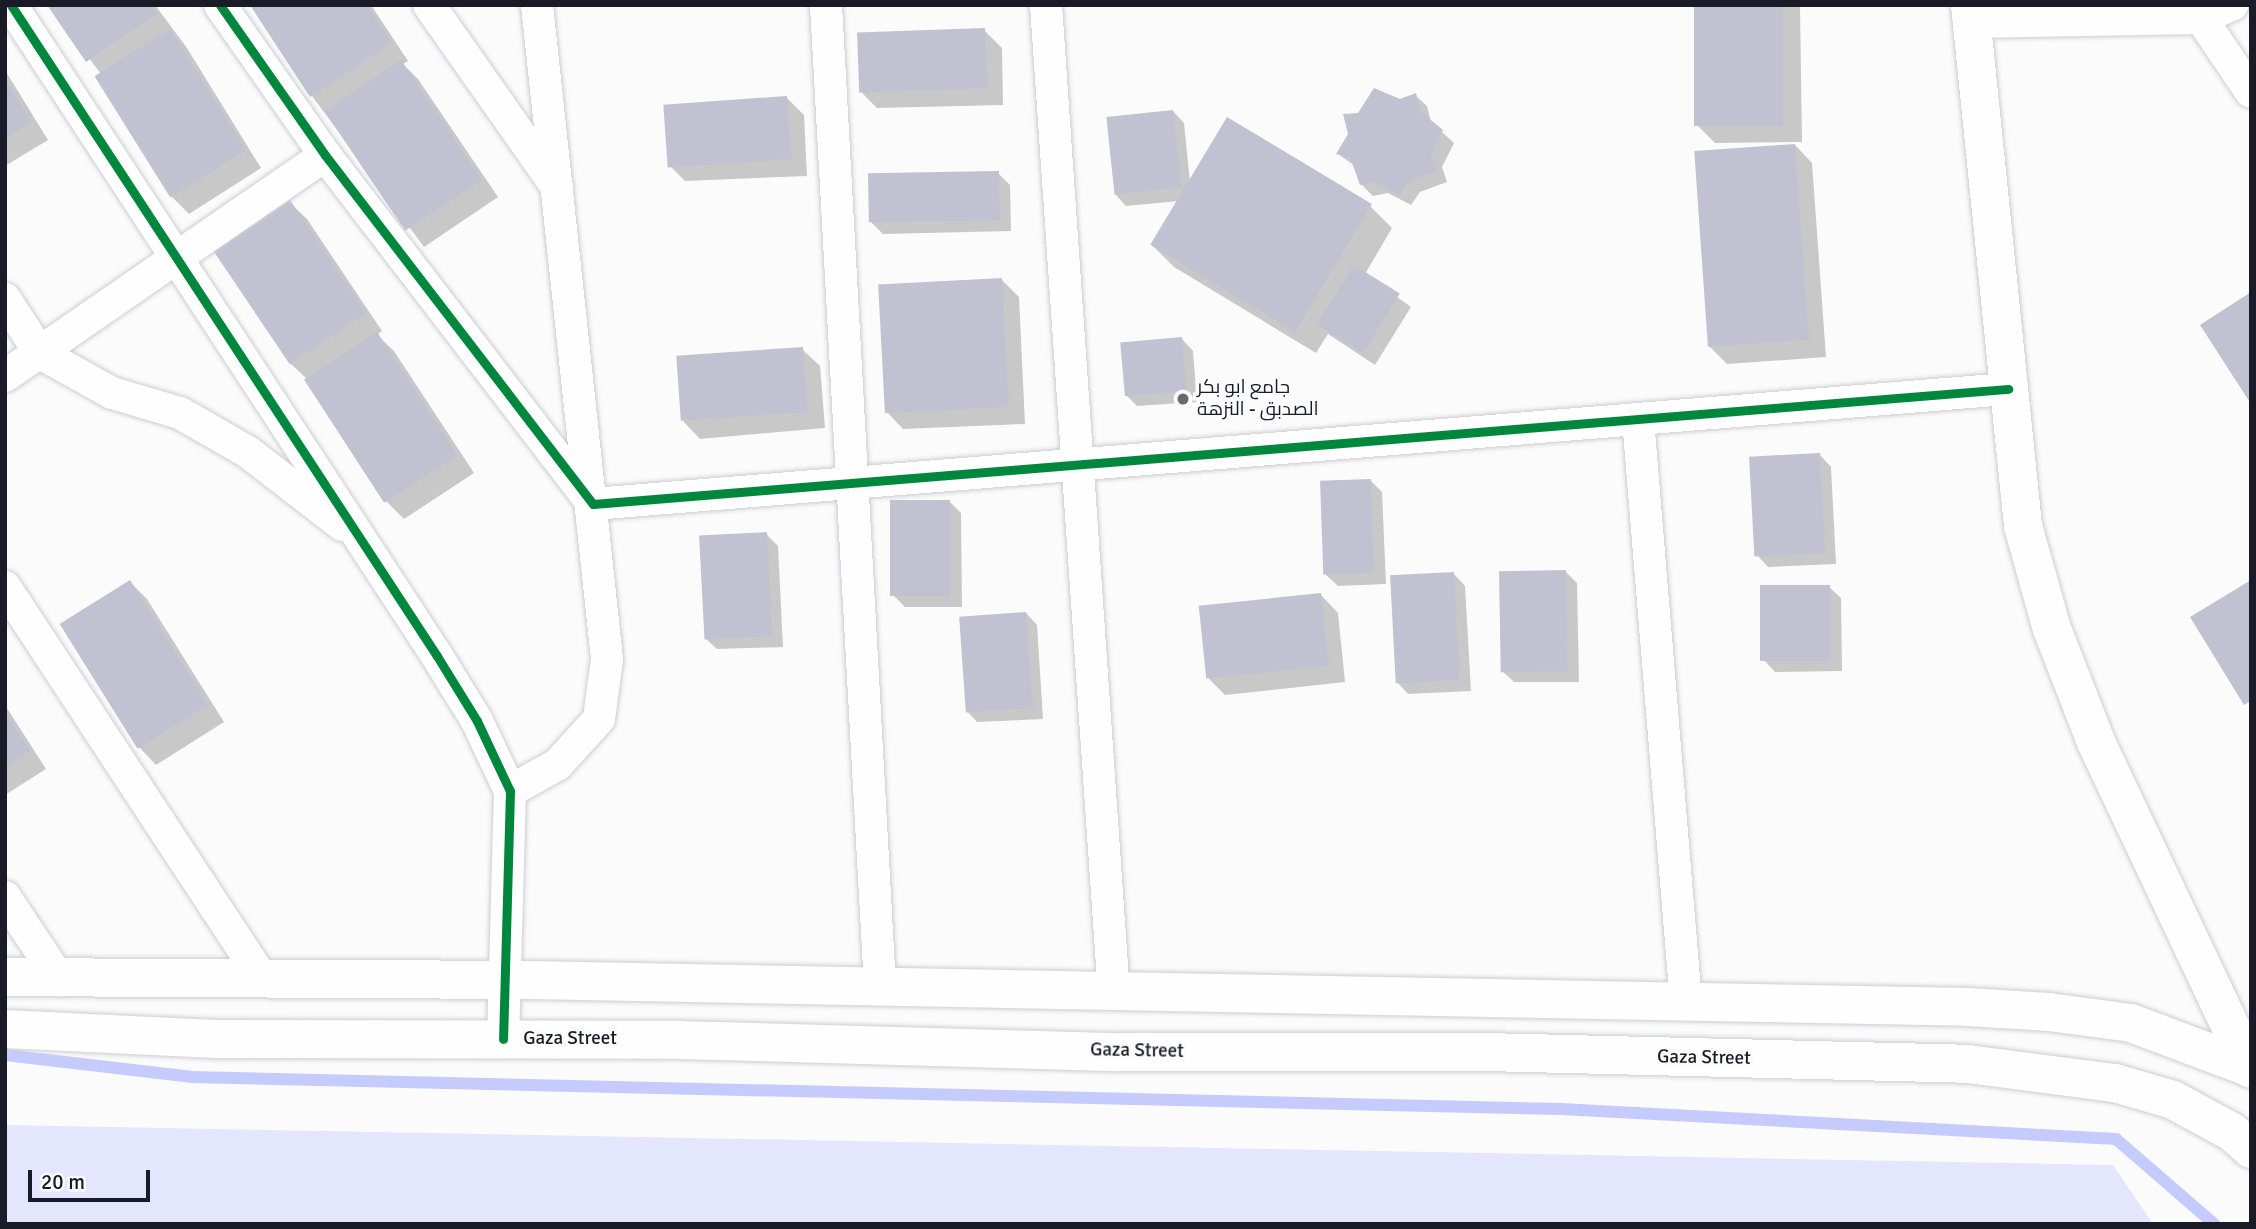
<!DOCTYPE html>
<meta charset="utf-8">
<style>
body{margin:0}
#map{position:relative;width:2256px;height:1229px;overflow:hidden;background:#fbfbfb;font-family:Signika,Cairo,sans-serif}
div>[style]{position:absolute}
.green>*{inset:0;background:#e3e6fd}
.shadow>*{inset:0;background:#0003}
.stream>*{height:12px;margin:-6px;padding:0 6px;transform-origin:6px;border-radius:6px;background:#c6cbfe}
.building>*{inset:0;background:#c0c1d1;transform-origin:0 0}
.roads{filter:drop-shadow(0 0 2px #cccdd4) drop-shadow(0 0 2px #cccdd4)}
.minor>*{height:32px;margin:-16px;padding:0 16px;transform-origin:16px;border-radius:16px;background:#fefefe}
.tertiary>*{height:38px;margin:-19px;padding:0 19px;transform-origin:19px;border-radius:19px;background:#fefefe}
.secondary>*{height:38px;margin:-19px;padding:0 19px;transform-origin:19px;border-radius:19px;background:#fefefe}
.cycleway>*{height:9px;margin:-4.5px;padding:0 4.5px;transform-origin:4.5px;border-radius:4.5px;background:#00873e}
.dots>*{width:19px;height:19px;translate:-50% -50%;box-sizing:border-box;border:4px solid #fbfbfb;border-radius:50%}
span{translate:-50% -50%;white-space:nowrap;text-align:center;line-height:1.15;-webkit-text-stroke:7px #fbfbfb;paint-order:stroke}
.poi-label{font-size:19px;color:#191b27}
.left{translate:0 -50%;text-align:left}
.street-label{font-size:19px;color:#191b27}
.frame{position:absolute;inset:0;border:7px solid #191b27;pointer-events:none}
.scale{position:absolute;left:28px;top:1170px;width:122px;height:32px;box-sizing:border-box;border:4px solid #191b27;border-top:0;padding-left:9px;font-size:21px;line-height:24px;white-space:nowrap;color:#191b27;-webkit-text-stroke:5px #fbfbfb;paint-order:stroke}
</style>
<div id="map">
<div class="green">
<div style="clip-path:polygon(5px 1125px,2113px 1165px,2153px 1224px,5px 1224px)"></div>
</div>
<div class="shadow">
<div style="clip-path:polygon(49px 5px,155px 5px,187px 48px,261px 168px,189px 214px,171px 196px,97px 76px,101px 74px)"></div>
<div style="clip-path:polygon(252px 5px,371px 5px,408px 61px,403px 64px,418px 79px,498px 197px,424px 247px,312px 96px)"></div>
<div style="clip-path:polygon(1695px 5px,1800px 5px,1802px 142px,1715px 143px,1697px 125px)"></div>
<div style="clip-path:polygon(984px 30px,1002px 48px,1003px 105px,877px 108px,860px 91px)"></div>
<div style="clip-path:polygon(5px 70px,48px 140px,5px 166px)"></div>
<div style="clip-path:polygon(1415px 95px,1427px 106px,1431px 122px,1454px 143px,1442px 167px,1447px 182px,1420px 192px,1411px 205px,1388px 193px,1373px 196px,1361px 184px,1355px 166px,1338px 154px,1359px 115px)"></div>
<div style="clip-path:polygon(787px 98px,804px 115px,807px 176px,685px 181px,668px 164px)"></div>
<div style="clip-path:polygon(1173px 111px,1184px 123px,1190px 182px,1370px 206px,1392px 228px,1365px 274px,1411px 307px,1375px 365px,1328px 334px,1316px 353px,1174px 267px,1152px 245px,1179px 201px,1126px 206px,1115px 194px)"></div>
<div style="clip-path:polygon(1795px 145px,1812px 163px,1826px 357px,1727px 364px,1709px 346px)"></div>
<div style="clip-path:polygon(998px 173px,1010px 185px,1011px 231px,883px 234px,871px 222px)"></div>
<div style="clip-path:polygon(289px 202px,307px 219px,382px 331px,377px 335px,394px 351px,474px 473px,404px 519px,387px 502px,308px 380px,291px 364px)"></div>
<div style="clip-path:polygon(1001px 279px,1019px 297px,1025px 424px,903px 429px,886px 411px)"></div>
<div style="clip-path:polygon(1182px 339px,1193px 351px,1197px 402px,1137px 406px,1125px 394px)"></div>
<div style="clip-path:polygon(802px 349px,820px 366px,825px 428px,700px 439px,683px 421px)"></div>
<div style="clip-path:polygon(1820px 455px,1831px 467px,1836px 564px,1768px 567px,1757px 555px)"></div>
<div style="clip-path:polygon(1370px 480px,1382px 492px,1386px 584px,1338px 586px,1326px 575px)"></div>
<div style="clip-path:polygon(950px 502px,961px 513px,962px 607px,905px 607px,893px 595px)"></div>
<div style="clip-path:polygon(766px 534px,778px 546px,783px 647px,717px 649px,705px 638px)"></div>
<div style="clip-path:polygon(1565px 571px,1577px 583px,1579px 682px,1514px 682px,1502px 671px)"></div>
<div style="clip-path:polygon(1454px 574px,1465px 586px,1471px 691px,1408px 694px,1397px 682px)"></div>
<div style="clip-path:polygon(130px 582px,147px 599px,224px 722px,156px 765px,139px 747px)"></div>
<div style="clip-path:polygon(1829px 587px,1841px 598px,1842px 671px,1775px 672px,1764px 660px)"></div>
<div style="clip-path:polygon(1321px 595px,1338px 613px,1345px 682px,1225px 695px,1208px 678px)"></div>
<div style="clip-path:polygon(1026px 613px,1037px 625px,1043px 719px,977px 722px,966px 710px)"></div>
<div style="clip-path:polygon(5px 705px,46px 769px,5px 795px)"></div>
</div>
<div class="stream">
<div style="left:5px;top:1055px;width:187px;rotate:6.7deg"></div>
<div style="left:191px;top:1077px;width:1370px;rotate:1.34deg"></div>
<div style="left:1561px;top:1109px;width:556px;rotate:3.09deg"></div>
<div style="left:2116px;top:1139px;width:130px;rotate:40.9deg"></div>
</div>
<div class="building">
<div style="clip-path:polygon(47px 5px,151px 5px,156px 14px,86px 62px)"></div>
<div style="clip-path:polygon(250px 5px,367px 5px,392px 43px,310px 97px)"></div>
<div style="left:1694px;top:5px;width:89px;height:121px"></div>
<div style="left:985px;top:28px;width:60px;height:128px;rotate:88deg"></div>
<div style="left:170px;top:29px;width:143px;height:89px;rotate:58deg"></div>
<div style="left:401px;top:60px;width:144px;height:92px;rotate:56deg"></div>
<div style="clip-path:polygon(5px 79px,32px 122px,5px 138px)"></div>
<div style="clip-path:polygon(1374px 88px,1400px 99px,1416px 93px,1420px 111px,1443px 130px,1431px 155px,1436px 171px,1409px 181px,1399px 195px,1375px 182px,1360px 185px,1350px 157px,1336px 154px,1348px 134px,1343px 114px,1358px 113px)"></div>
<div style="left:787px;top:96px;width:63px;height:124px;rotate:86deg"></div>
<div style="left:1173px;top:110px;width:78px;height:67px;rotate:84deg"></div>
<div style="left:1227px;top:117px;width:169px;height:149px;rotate:31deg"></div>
<div style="left:1795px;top:144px;width:196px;height:101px;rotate:86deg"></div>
<div style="left:999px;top:171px;width:49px;height:131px;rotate:89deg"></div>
<div style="left:290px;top:200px;width:136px;height:92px;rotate:56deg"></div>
<div style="left:1354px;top:265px;width:54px;height:70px;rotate:32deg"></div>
<div style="left:1002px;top:278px;width:129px;height:124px;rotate:87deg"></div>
<div style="clip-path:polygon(2251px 292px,2251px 404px,2200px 325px)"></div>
<div style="left:377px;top:332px;width:147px;height:87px;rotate:57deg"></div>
<div style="left:1182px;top:337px;width:54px;height:62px;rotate:85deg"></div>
<div style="left:803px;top:347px;width:65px;height:127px;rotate:86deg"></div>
<div style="left:1820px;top:453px;width:100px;height:71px;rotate:87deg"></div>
<div style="left:1371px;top:479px;width:94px;height:51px;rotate:88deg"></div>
<div style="left:890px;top:500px;width:60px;height:96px"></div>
<div style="left:767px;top:532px;width:104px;height:68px;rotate:87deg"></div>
<div style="left:1566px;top:570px;width:101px;height:67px;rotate:89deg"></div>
<div style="left:1454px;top:572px;width:108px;height:64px;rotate:87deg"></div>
<div style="left:130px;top:580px;width:147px;height:83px;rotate:58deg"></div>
<div style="clip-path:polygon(2251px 580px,2251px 701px,2244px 705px,2190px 617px)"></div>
<div style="left:1760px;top:585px;width:70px;height:76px"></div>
<div style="left:1321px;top:593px;width:73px;height:123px;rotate:84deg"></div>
<div style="left:1026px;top:612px;width:96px;height:67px;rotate:86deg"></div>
<div style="clip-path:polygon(5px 713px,30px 751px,5px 767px)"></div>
</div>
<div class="roads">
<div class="minor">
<div style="left:11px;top:5px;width:778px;rotate:56.8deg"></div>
<div style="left:437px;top:656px;width:76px;rotate:58.4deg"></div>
<div style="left:477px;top:721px;width:77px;rotate:64.8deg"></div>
<div style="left:510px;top:791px;width:248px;rotate:91.6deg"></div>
<div style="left:220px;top:5px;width:183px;rotate:55deg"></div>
<div style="left:325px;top:155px;width:440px;rotate:52.5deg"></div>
<div style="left:593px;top:504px;width:1420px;rotate:-4.65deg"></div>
<div style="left:429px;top:5px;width:223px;rotate:54.9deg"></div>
<div style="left:826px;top:5px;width:983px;rotate:86.85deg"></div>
<div style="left:1046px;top:5px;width:991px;rotate:86.07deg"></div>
<div style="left:2201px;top:18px;width:89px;rotate:56deg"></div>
<div style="left:1971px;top:22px;width:230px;rotate:-1deg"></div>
<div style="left:2201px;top:18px;width:34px;rotate:-23deg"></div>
<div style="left:5px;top:299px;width:64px;rotate:57.1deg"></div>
<div style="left:40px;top:353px;width:82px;rotate:29.1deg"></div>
<div style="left:112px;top:393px;width:71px;rotate:16.4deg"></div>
<div style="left:180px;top:413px;width:78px;rotate:29.8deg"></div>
<div style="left:248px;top:452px;width:119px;rotate:37.8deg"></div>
<div style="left:5px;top:376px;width:389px;rotate:-34.6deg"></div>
<div style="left:1638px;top:419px;width:586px;rotate:85.3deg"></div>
<div style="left:5px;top:587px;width:470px;rotate:56.7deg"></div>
<div style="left:510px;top:791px;width:54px;rotate:-29deg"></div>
<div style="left:557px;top:765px;width:62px;rotate:-47.6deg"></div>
<div style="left:599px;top:719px;width:61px;rotate:-82.4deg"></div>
<div style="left:607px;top:659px;width:658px;rotate:-96.11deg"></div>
<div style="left:5px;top:897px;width:100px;rotate:56.5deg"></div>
</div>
<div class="tertiary">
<div style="left:1970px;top:5px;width:524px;rotate:84.19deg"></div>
<div style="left:2023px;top:526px;width:107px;rotate:74.3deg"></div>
<div style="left:2052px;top:629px;width:121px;rotate:68.7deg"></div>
<div style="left:2096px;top:742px;width:361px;rotate:64.7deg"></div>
</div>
<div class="secondary">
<div style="left:5px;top:977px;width:524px;rotate:0.33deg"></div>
<div style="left:529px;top:980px;width:1439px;rotate:1.07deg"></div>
<div style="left:1968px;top:1007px;width:81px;rotate:3.5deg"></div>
<div style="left:2049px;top:1012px;width:83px;rotate:7.6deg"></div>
<div style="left:2131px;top:1023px;width:128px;rotate:20.6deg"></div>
<div style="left:5px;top:1029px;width:216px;rotate:2.7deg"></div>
<div style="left:221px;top:1039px;width:460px;rotate:0.1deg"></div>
<div style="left:681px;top:1040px;width:437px;rotate:1.6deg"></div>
<div style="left:1118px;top:1052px;width:367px"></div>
<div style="left:1485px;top:1052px;width:483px;rotate:1.4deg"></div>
<div style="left:1968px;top:1064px;width:148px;rotate:7.4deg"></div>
<div style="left:2115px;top:1083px;width:60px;rotate:16.3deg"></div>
<div style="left:2173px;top:1100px;width:67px;rotate:28.5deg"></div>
<div style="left:2232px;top:1132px;width:25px;rotate:42deg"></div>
</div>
</div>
<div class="cycleway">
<div style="left:11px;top:5px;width:778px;rotate:56.8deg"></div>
<div style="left:437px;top:656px;width:76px;rotate:58.4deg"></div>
<div style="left:477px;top:721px;width:77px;rotate:64.8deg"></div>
<div style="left:510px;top:791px;width:248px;rotate:91.6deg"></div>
<div style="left:220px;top:5px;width:183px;rotate:55deg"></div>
<div style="left:325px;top:155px;width:440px;rotate:52.5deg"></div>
<div style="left:593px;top:504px;width:1420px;rotate:-4.65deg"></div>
</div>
<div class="dots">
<div style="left:1183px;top:399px;background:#686971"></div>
</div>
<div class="poi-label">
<span class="left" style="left:1197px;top:399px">جامع ابو بكر<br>الصدبق - النزهة</span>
</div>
<div class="street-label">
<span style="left:570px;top:1039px">Gaza Street</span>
<span style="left:1137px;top:1051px;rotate:1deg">Gaza Street</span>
<span style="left:1704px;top:1058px;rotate:1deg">Gaza Street</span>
</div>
<div class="frame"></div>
<div class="scale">20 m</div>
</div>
